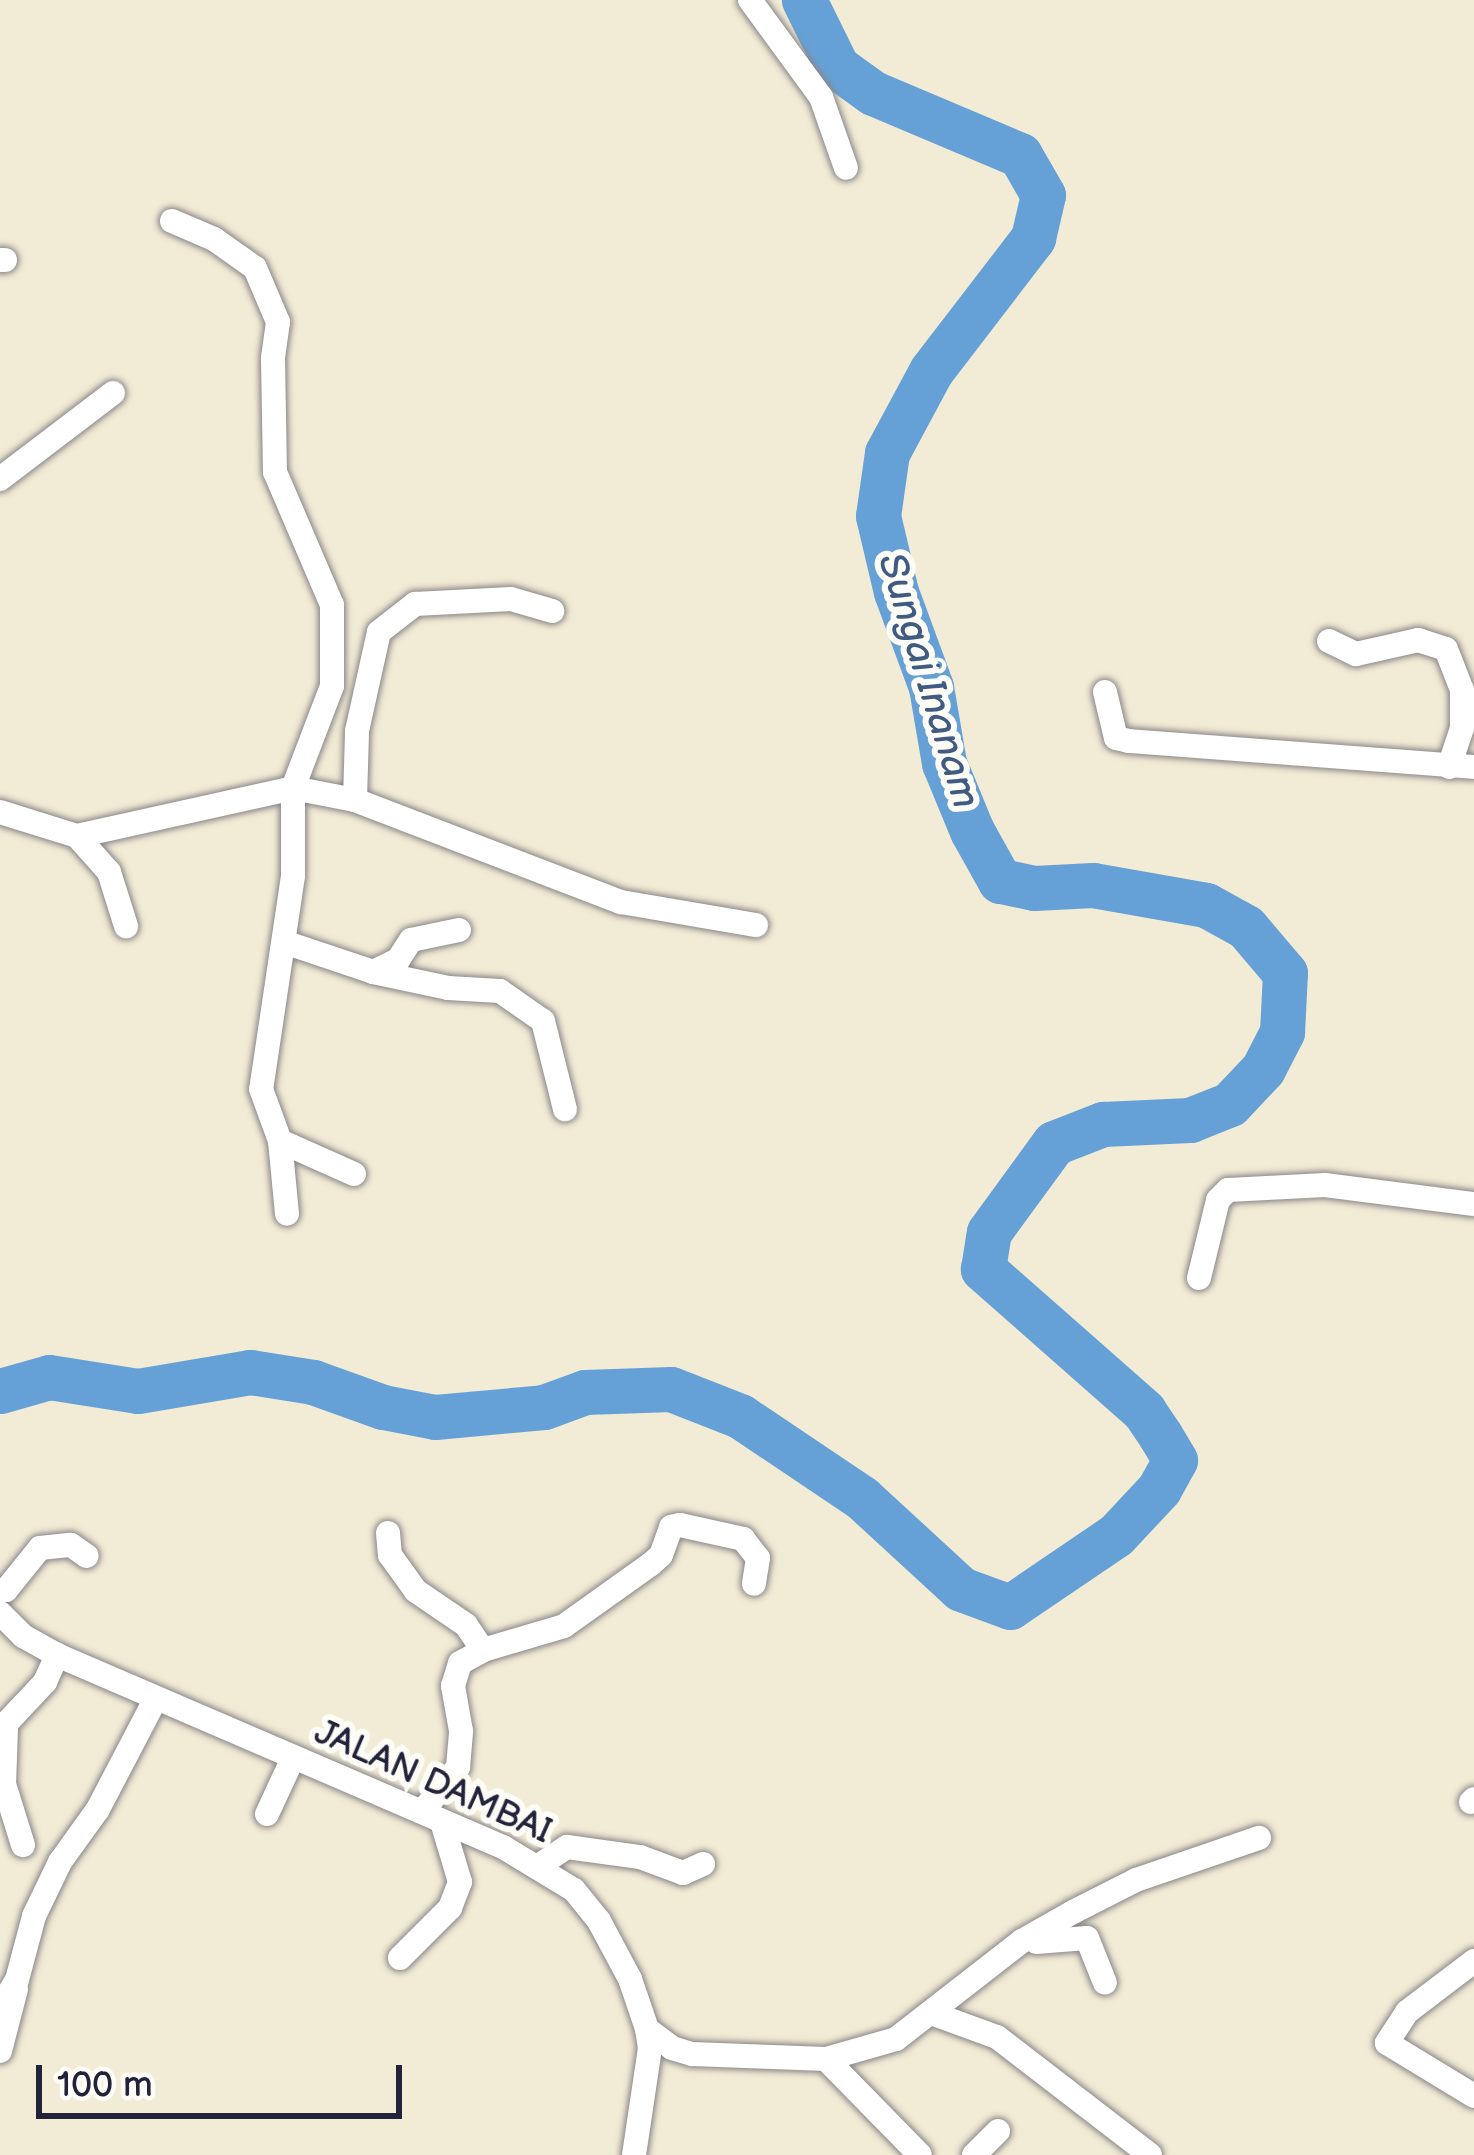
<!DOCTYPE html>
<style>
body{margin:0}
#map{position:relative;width:1474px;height:2155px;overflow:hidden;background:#f2ebd5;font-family:"Balsamiq Sans",sans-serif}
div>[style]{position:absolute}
.river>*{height:45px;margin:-22.5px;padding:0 22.5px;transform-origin:22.5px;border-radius:22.5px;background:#65a1d6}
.roads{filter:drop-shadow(0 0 3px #8a8688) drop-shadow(0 0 3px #8a8688)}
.minor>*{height:24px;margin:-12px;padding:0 12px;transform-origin:12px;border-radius:12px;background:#fff}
span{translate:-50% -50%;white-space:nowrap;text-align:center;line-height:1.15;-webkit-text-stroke:12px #fdfcf7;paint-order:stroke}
.street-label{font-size:36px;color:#22223b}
.water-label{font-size:39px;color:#405b81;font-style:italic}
.scale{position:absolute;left:36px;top:2065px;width:366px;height:54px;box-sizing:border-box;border:6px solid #22223b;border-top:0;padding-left:15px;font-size:36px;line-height:42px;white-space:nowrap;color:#22223b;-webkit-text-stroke:9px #fdfcf7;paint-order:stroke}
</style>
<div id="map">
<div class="river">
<div style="left:0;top:1391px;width:51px;rotate:-15.9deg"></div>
<div style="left:49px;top:1377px;width:90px;rotate:8.9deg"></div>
<div style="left:138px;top:1391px;width:114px;rotate:-9.6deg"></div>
<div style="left:250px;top:1372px;width:64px;rotate:9deg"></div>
<div style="left:313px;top:1382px;width:74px;rotate:19.7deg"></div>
<div style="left:383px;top:1407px;width:53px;rotate:10.9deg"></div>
<div style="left:435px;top:1417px;width:109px;rotate:-5.2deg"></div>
<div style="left:544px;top:1407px;width:44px;rotate:-20.1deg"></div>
<div style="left:585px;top:1392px;width:86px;rotate:-2deg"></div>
<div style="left:671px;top:1389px;width:74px;rotate:21.4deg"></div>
<div style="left:740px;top:1416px;width:147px;rotate:33.9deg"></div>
<div style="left:862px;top:1498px;width:134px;rotate:42.6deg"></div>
<div style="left:961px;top:1589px;width:52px;rotate:20.2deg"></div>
<div style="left:1010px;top:1607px;width:128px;rotate:-34.2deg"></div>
<div style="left:1116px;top:1535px;width:63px;rotate:-46.9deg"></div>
<div style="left:1159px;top:1489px;width:33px;rotate:-61deg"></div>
<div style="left:1175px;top:1460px;width:29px;rotate:-121deg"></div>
<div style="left:1160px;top:1435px;width:29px;rotate:-124deg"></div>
<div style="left:1144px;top:1411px;width:215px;rotate:-138.6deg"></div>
<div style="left:983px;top:1269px;width:37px;rotate:-81deg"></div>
<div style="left:989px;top:1232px;width:110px;rotate:-53.9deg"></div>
<div style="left:1054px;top:1143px;width:53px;rotate:-21.2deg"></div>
<div style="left:1103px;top:1124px;width:87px;rotate:-2.6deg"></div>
<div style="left:1190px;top:1120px;width:43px;rotate:-21.8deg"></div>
<div style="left:1230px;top:1104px;width:48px;rotate:-46.7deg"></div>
<div style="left:1263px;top:1069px;width:42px;rotate:-62.8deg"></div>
<div style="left:1282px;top:1032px;width:59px;rotate:-87.1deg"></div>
<div style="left:1285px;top:973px;width:60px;rotate:-130.3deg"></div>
<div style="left:1246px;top:927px;width:46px;rotate:-151.2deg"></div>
<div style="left:1206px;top:905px;width:115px;rotate:-170deg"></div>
<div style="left:1093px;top:885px;width:59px;rotate:177.1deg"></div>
<div style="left:1034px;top:888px;width:35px;rotate:-168deg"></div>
<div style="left:1000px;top:881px;width:57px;rotate:-119.2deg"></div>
<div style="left:972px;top:831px;width:74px;rotate:-112.4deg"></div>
<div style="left:944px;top:763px;width:77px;rotate:-99.7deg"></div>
<div style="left:931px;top:687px;width:101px;rotate:-110.2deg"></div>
<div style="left:896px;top:592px;width:78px;rotate:-103.3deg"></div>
<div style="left:878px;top:516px;width:64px;rotate:-81.9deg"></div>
<div style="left:887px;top:453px;width:93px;rotate:-61.8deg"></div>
<div style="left:931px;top:371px;width:168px;rotate:-52.5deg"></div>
<div style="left:1033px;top:238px;width:44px;rotate:-76.9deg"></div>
<div style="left:1043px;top:195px;width:46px;rotate:-119.9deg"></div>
<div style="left:1020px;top:155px;width:160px;rotate:-157.1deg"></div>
<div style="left:873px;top:93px;width:44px;rotate:-144.2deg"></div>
<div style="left:837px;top:67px;width:75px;rotate:-116.2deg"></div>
</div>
<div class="roads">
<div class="minor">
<div style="left:750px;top:0;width:120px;rotate:53.8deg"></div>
<div style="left:821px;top:97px;width:75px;rotate:70.6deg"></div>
<div style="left:172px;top:221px;width:46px;rotate:23.2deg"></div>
<div style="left:214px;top:239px;width:50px;rotate:35.3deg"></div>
<div style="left:255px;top:268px;width:59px;rotate:66.9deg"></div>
<div style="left:278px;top:322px;width:37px;rotate:98deg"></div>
<div style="left:273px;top:359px;width:113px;rotate:89deg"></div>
<div style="left:275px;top:472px;width:145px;rotate:66.8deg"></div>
<div style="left:332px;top:605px;width:81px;rotate:90deg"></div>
<div style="left:332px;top:686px;width:109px;rotate:110.9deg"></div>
<div style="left:293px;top:788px;width:88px;rotate:90deg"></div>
<div style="left:293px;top:876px;width:215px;rotate:98.5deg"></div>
<div style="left:261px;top:1089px;width:55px;rotate:69.9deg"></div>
<div style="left:280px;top:1141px;width:81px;rotate:24deg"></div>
<div style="left:0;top:260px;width:5px"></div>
<div style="left:0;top:479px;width:142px;rotate:-37.3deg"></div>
<div style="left:1329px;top:641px;width:30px;rotate:26deg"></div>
<div style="left:1356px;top:654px;width:64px;rotate:-12.7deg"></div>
<div style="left:1418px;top:640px;width:29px;rotate:18deg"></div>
<div style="left:1446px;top:649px;width:44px;rotate:68.7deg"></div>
<div style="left:1462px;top:690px;width:38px;rotate:90deg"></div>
<div style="left:1462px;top:728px;width:41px;rotate:108.4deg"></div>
<div style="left:1105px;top:692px;width:47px;rotate:76.6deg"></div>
<div style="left:1116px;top:738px;width:13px;rotate:13deg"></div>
<div style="left:1129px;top:741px;width:346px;rotate:4.3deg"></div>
<div style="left:355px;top:800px;width:69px;rotate:-88.3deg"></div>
<div style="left:357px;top:731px;width:101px;rotate:-77.5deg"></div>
<div style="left:379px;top:632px;width:46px;rotate:-37.9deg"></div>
<div style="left:415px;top:604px;width:96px;rotate:-3deg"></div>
<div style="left:511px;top:599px;width:43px;rotate:16.3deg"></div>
<div style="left:0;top:812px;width:81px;rotate:17.3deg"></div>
<div style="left:77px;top:836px;width:221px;rotate:-12.5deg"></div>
<div style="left:293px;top:788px;width:63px;rotate:11deg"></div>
<div style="left:355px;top:800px;width:285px;rotate:21deg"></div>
<div style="left:621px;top:902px;width:137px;rotate:9.7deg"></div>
<div style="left:77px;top:836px;width:48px;rotate:48.4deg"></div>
<div style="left:109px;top:872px;width:57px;rotate:72.5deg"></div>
<div style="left:284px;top:942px;width:94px;rotate:18.6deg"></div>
<div style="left:373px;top:972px;width:77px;rotate:12deg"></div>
<div style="left:448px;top:988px;width:52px;rotate:3.3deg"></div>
<div style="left:500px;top:991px;width:52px;rotate:34.9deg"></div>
<div style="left:543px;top:1021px;width:91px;rotate:76deg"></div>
<div style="left:373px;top:972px;width:28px;rotate:-26deg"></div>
<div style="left:398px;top:960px;width:24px;rotate:-57deg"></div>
<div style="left:411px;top:940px;width:49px;rotate:-11.8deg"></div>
<div style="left:280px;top:1141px;width:73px;rotate:84.5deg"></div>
<div style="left:1199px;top:1278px;width:80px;rotate:-76.3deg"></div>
<div style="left:1218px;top:1200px;width:14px;rotate:-45deg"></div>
<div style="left:1228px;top:1190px;width:97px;rotate:-3deg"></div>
<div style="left:1325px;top:1185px;width:150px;rotate:7.3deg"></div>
<div style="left:388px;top:1533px;width:22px;rotate:85deg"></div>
<div style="left:390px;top:1555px;width:44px;rotate:54.2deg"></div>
<div style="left:416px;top:1591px;width:60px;rotate:34.2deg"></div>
<div style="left:466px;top:1625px;width:30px;rotate:56deg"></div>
<div style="left:0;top:1590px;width:6px"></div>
<div style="left:6px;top:1590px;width:54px;rotate:-51deg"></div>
<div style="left:40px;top:1548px;width:31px;rotate:-6deg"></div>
<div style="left:71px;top:1545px;width:19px;rotate:35deg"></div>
<div style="left:0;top:1613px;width:33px;rotate:45deg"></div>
<div style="left:23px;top:1636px;width:39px;rotate:29deg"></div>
<div style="left:57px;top:1655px;width:486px;rotate:23.3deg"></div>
<div style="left:503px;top:1847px;width:83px;rotate:31.2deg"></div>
<div style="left:574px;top:1890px;width:40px;rotate:51deg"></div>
<div style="left:599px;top:1921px;width:66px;rotate:61.9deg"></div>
<div style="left:630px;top:1979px;width:53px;rotate:71.2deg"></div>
<div style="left:647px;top:2029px;width:31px;rotate:37deg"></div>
<div style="left:672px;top:2048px;width:21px;rotate:17deg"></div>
<div style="left:692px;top:2054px;width:134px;rotate:2.1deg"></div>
<div style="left:826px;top:2059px;width:73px;rotate:-15.9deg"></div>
<div style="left:896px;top:2039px;width:160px;rotate:-37.9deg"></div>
<div style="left:1022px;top:1941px;width:59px;rotate:-29.6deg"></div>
<div style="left:1073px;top:1912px;width:71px;rotate:-26.9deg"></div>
<div style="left:1136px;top:1880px;width:130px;rotate:-18.9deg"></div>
<div style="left:6px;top:1728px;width:56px;rotate:92deg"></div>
<div style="left:4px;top:1784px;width:64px;rotate:72.7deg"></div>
<div style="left:0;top:1730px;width:66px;rotate:-46.8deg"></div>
<div style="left:45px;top:1682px;width:30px;rotate:-66deg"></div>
<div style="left:1471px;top:1802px;width:4px;rotate:-45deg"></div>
<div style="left:422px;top:1812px;width:58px;rotate:-51.3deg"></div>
<div style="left:458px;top:1767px;width:36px;rotate:-85deg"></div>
<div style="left:461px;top:1731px;width:46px;rotate:-100.1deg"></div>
<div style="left:453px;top:1686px;width:24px;rotate:-73deg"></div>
<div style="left:460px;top:1663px;width:26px;rotate:-29deg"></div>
<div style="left:483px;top:1650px;width:84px;rotate:-16.5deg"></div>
<div style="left:564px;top:1626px;width:107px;rotate:-35.5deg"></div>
<div style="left:651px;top:1564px;width:13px;rotate:-42deg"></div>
<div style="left:661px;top:1555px;width:30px;rotate:-70deg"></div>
<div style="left:671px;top:1527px;width:9px;rotate:-13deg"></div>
<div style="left:680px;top:1525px;width:65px;rotate:12.5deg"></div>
<div style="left:743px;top:1539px;width:24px;rotate:52deg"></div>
<div style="left:758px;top:1558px;width:26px;rotate:99deg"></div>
<div style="left:267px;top:1814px;width:62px;rotate:-65.1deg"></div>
<div style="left:537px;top:1867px;width:36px;rotate:-34deg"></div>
<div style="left:567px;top:1847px;width:74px;rotate:7.8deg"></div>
<div style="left:640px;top:1857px;width:46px;rotate:20.4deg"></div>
<div style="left:683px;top:1873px;width:22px;rotate:-24deg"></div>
<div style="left:1036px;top:1942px;width:51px;rotate:-4.5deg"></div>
<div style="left:1087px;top:1938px;width:48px;rotate:68.2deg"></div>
<div style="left:400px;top:1958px;width:71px;rotate:-45deg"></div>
<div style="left:450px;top:1908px;width:28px;rotate:-69deg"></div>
<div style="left:460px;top:1882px;width:63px;rotate:-106.7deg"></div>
<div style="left:1474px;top:1961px;width:84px;rotate:142.7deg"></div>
<div style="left:1407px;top:2012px;width:37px;rotate:123deg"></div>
<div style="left:1387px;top:2043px;width:102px;rotate:31.3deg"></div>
<div style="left:0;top:2008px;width:33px;rotate:-59deg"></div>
<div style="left:17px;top:1980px;width:66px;rotate:-75.1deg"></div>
<div style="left:34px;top:1916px;width:60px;rotate:-64.3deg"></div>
<div style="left:60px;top:1862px;width:65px;rotate:-54.4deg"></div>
<div style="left:98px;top:1809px;width:125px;rotate:-62.4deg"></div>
<div style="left:931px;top:2013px;width:70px;rotate:20deg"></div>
<div style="left:997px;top:2037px;width:193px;rotate:37.6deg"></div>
<div style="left:0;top:2051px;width:64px;rotate:-75.5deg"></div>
<div style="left:826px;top:2059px;width:134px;rotate:45.6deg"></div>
<div style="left:634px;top:2155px;width:108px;rotate:-81.5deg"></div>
<div style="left:650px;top:2048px;width:19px;rotate:-99deg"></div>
<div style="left:974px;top:2155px;width:34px;rotate:-45deg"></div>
</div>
</div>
<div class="street-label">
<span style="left:433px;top:1782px;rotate:24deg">JALAN DAMBAI</span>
</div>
<div class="water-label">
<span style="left:927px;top:681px;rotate:73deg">Sungai Inanam</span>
</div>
<div class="scale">100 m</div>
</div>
